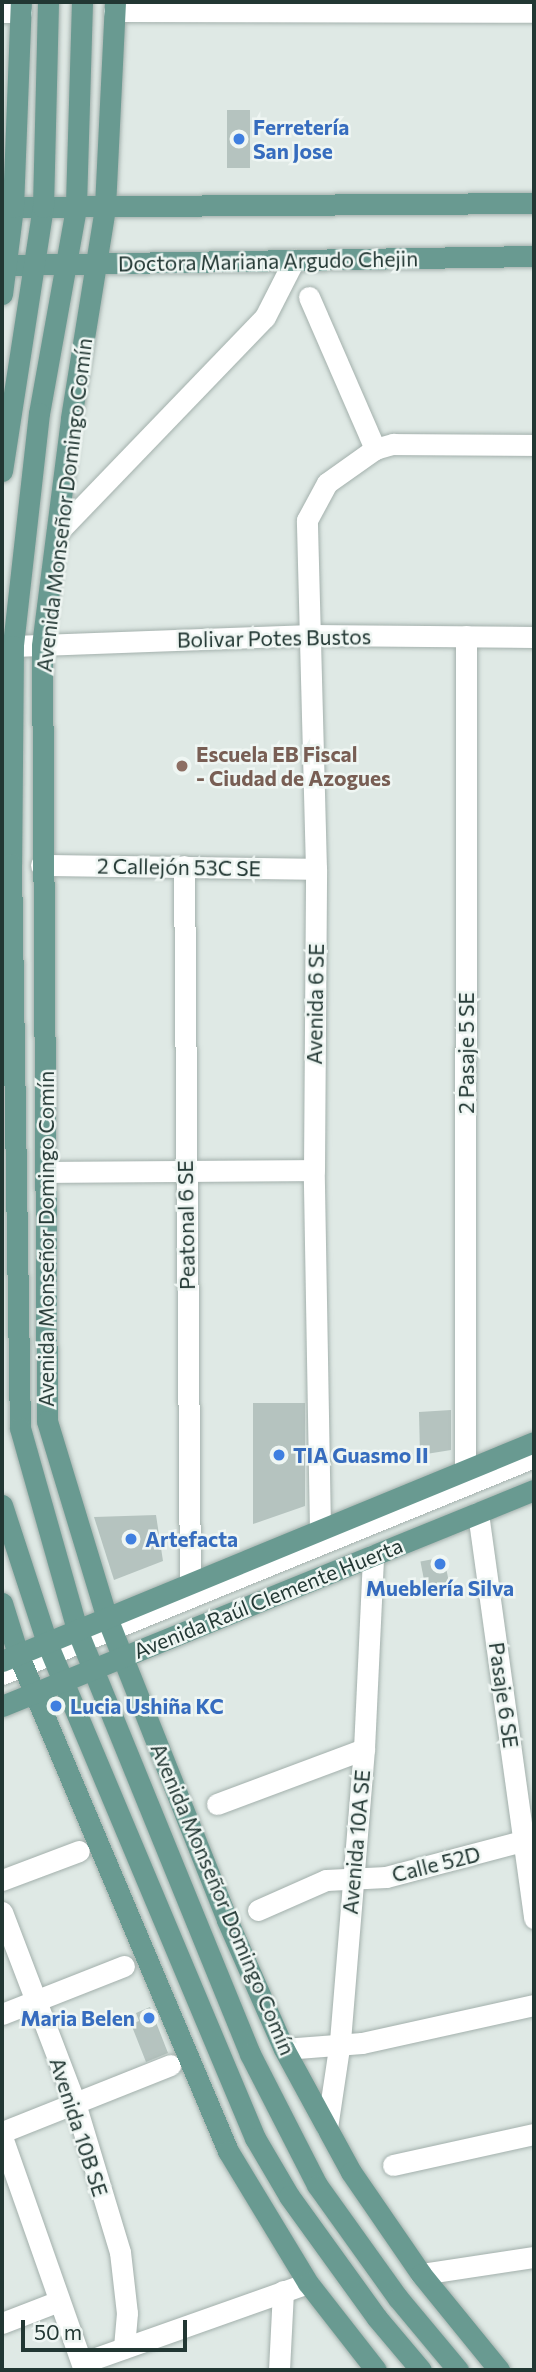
<!DOCTYPE html>
<meta charset="utf-8">
<style>
body{margin:0}
#map{position:relative;width:536px;height:2372px;overflow:hidden;background:#dfe9e5;font-family:Commissioner,sans-serif}
div>[style]{position:absolute}
.building>*{inset:0;background:#b5c3bf;transform-origin:0 0}
.roads{filter:drop-shadow(0 0 2px #a3b0ac) drop-shadow(0 0 2px #a3b0ac)}
.minor>*{height:21px;margin:-10.5px;padding:0 10.5px;transform-origin:10.5px;border-radius:10.5px;background:#fff}
.major>*{height:21px;margin:-10.5px;padding:0 10.5px;transform-origin:10.5px;border-radius:10.5px;background:#699a91}
.dots>*{width:19px;height:19px;translate:-50% -50%;box-sizing:border-box;border:4px solid #eff6f3;border-radius:50%}
span{translate:-50% -50%;white-space:nowrap;text-align:center;line-height:1.15;-webkit-text-stroke:5px #eff6f3;paint-order:stroke}
.shop-label{font-size:21px;color:#366cbe;font-weight:700}
.left{translate:0 -50%;text-align:left}
.right{translate:-100% -50%;text-align:right}
.street-label{font-size:21px;color:#223733}
.education-label{font-size:21px;color:#785e54;font-weight:700}
.frame{position:absolute;inset:0;border:4px solid #223733;pointer-events:none}
.scale{position:absolute;left:21px;top:2320px;width:166px;height:32px;box-sizing:border-box;border:4px solid #223733;border-top:0;padding-left:9px;font-size:21px;line-height:24px;white-space:nowrap;color:#223733;-webkit-text-stroke:5px #eff6f3;paint-order:stroke}
</style>
<div id="map">
<div class="building">
<div style="left:227px;top:110px;width:23px;height:58px"></div>
<div style="clip-path:polygon(253px 1403px,305px 1403px,305px 1506px,253px 1524px)"></div>
<div style="clip-path:polygon(451px 1410px,451px 1450px,420px 1455px,419px 1412px)"></div>
<div style="clip-path:polygon(156px 1515px,163px 1561px,114px 1580px,94px 1517px)"></div>
<div style="left:444px;top:1557px;width:33px;height:24px;rotate:79deg"></div>
<div style="clip-path:polygon(150px 2007px,168px 2053px,146px 2062px,131px 2024px,139px 2021px,136px 2013px)"></div>
</div>
<div class="roads">
<div class="minor">
<div style="left:114px;top:11px;width:420px;rotate:0.1deg"></div>
<div style="left:2px;top:12px;width:19px"></div>
<div style="left:309px;top:297px;width:166px;rotate:66.5deg"></div>
<div style="left:58px;top:532px;width:298px;rotate:-46.1deg"></div>
<div style="left:265px;top:317px;width:64px;rotate:-63deg"></div>
<div style="left:13px;top:646px;width:298px;rotate:-2.1deg"></div>
<div style="left:311px;top:635px;width:223px;rotate:0.5deg"></div>
<div style="left:41px;top:865px;width:275px;rotate:0.8deg"></div>
<div style="left:184px;top:866px;width:718px;rotate:89.52deg"></div>
<div style="left:47px;top:1172px;width:267px;rotate:-0.4deg"></div>
<div style="left:465px;top:1471px;width:835px;rotate:-89.93deg"></div>
<div style="left:478px;top:1513px;width:409px;rotate:82.1deg"></div>
<div style="left:320px;top:1530px;width:360px;rotate:-91deg"></div>
<div style="left:314px;top:1170px;width:301px;rotate:-89.6deg"></div>
<div style="left:316px;top:869px;width:349px;rotate:-91.5deg"></div>
<div style="left:307px;top:520px;width:42px;rotate:-61.6deg"></div>
<div style="left:327px;top:483px;width:59px;rotate:-35.3deg"></div>
<div style="left:375px;top:449px;width:19px;rotate:-16deg"></div>
<div style="left:393px;top:444px;width:141px;rotate:0.4deg"></div>
<div style="left:2px;top:1674px;width:575px;rotate:-22.19deg"></div>
<div style="left:217px;top:1804px;width:157px;rotate:-20.5deg"></div>
<div style="left:2px;top:1880px;width:82px;rotate:-20.6deg"></div>
<div style="left:258px;top:1910px;width:74px;rotate:-23.8deg"></div>
<div style="left:326px;top:1880px;width:60px;rotate:-2.9deg"></div>
<div style="left:386px;top:1877px;width:153px;rotate:-14.8deg"></div>
<div style="left:2px;top:1912px;width:204px;rotate:69.1deg"></div>
<div style="left:75px;top:2103px;width:156px;rotate:73.2deg"></div>
<div style="left:120px;top:2252px;width:61px;rotate:83.5deg"></div>
<div style="left:127px;top:2313px;width:35px;rotate:95deg"></div>
<div style="left:2px;top:2014px;width:131px;rotate:-21.5deg"></div>
<div style="left:284px;top:2049px;width:78px;rotate:-4.4deg"></div>
<div style="left:362px;top:2043px;width:176px;rotate:-12.5deg"></div>
<div style="left:327px;top:2128px;width:88px;rotate:-81.5deg"></div>
<div style="left:340px;top:2041px;width:293px;rotate:-85.3deg"></div>
<div style="left:364px;top:1749px;width:194px;rotate:-87.3deg"></div>
<div style="left:2px;top:2132px;width:181px;rotate:-21.7deg"></div>
<div style="left:2px;top:2137px;width:247px;rotate:70.6deg"></div>
<div style="left:393px;top:2165px;width:144px;rotate:-12.4deg"></div>
<div style="left:421px;top:2274px;width:114px;rotate:-8.6deg"></div>
<div style="left:2px;top:2323px;width:61px;rotate:-21.1deg"></div>
<div style="left:82px;top:2363px;width:240px;rotate:-19.5deg"></div>
<div style="left:279px;top:2370px;width:79px;rotate:-87.1deg"></div>
</div>
<div class="major">
<div style="left:82px;top:2px;width:206px;rotate:91.7deg"></div>
<div style="left:76px;top:208px;width:208px;rotate:100.2deg"></div>
<div style="left:39px;top:413px;width:234px;rotate:96.4deg"></div>
<div style="left:13px;top:646px;width:218px;rotate:90.5deg"></div>
<div style="left:11px;top:864px;width:564px;rotate:89.09deg"></div>
<div style="left:20px;top:1428px;width:210px;rotate:74.2deg"></div>
<div style="left:77px;top:1630px;width:458px;rotate:67.8deg"></div>
<div style="left:250px;top:2054px;width:147px;rotate:62.9deg"></div>
<div style="left:317px;top:2185px;width:139px;rotate:54.4deg"></div>
<div style="left:398px;top:2298px;width:94px;rotate:50.2deg"></div>
<div style="left:115px;top:2px;width:206px;rotate:92.8deg"></div>
<div style="left:105px;top:208px;width:214px;rotate:99.2deg"></div>
<div style="left:71px;top:419px;width:229px;rotate:97.3deg"></div>
<div style="left:42px;top:646px;width:775px;rotate:89.63deg"></div>
<div style="left:47px;top:1421px;width:206px;rotate:73.1deg"></div>
<div style="left:107px;top:1618px;width:325px;rotate:68.3deg"></div>
<div style="left:227px;top:1920px;width:141px;rotate:66.2deg"></div>
<div style="left:284px;top:2049px;width:140px;rotate:61.4deg"></div>
<div style="left:351px;top:2172px;width:124px;rotate:55.5deg"></div>
<div style="left:421px;top:2274px;width:124px;rotate:50.9deg"></div>
<div style="left:2px;top:207px;width:532px;rotate:-0.43deg"></div>
<div style="left:2px;top:265px;width:532px;rotate:-0.97deg"></div>
<div style="left:2px;top:294px;width:88px;rotate:-82.8deg"></div>
<div style="left:13px;top:207px;width:205px;rotate:-87.8deg"></div>
<div style="left:2px;top:471px;width:267px;rotate:-81.2deg"></div>
<div style="left:43px;top:207px;width:205px;rotate:-88.6deg"></div>
<div style="left:2px;top:1505px;width:145px;rotate:71.9deg"></div>
<div style="left:47px;top:1643px;width:537px;rotate:67.21deg"></div>
<div style="left:255px;top:2138px;width:67px;rotate:59.6deg"></div>
<div style="left:289px;top:2196px;width:150px;rotate:54.2deg"></div>
<div style="left:377px;top:2318px;width:68px;rotate:49.8deg"></div>
<div style="left:2px;top:1603px;width:53px;rotate:72.6deg"></div>
<div style="left:18px;top:1654px;width:540px;rotate:67.09deg"></div>
<div style="left:228px;top:2151px;width:154px;rotate:58.8deg"></div>
<div style="left:308px;top:2283px;width:110px;rotate:52deg"></div>
<div style="left:2px;top:1661px;width:575px;rotate:-22.37deg"></div>
<div style="left:2px;top:1706px;width:574px;rotate:-22.1deg"></div>
</div>
</div>
<div class="dots">
<div style="left:239px;top:139px;background:#3f7fe0"></div>
<div style="left:182px;top:766px;background:#8d6e63"></div>
<div style="left:279px;top:1455px;background:#3f7fe0"></div>
<div style="left:131px;top:1539px;background:#3f7fe0"></div>
<div style="left:440px;top:1564px;background:#3f7fe0"></div>
<div style="left:56px;top:1706px;background:#3f7fe0"></div>
<div style="left:149px;top:2018px;background:#3f7fe0"></div>
</div>
<div class="shop-label">
<span class="left" style="left:253px;top:139px">Ferretería<br>San Jose</span>
<span class="left" style="left:293px;top:1455px">TIA Guasmo II</span>
<span class="left" style="left:145px;top:1539px">Artefacta</span>
<span style="left:440px;top:1588px">Mueblería Silva</span>
<span class="left" style="left:70px;top:1706px">Lucia Ushiña KC</span>
<span class="right" style="left:135px;top:2018px">Maria Belen</span>
</div>
<div class="street-label">
<span style="left:268px;top:261px;rotate:-1deg">Doctora Mariana Argudo Chejin</span>
<span style="left:64px;top:505px;rotate:-83deg">Avenida Monseñor Domingo Comín</span>
<span style="left:274px;top:638px;rotate:-1deg">Bolivar Potes Bustos</span>
<span style="left:179px;top:867px;rotate:1deg">2 Callejón 53C SE</span>
<span style="left:315px;top:1004px;rotate:-89deg">Avenida 6 SE</span>
<span style="left:466px;top:1053px;rotate:-90deg">2 Pasaje 5 SE</span>
<span style="left:186px;top:1225px;rotate:-91deg">Peatonal 6 SE</span>
<span style="left:46px;top:1239px;rotate:-90deg">Avenida Monseñor Domingo Comín</span>
<span style="left:268px;top:1598px;rotate:-22deg">Avenida Raúl Clemente Huerta</span>
<span style="left:504px;top:1695px;rotate:82deg">Pasaje 6 SE</span>
<span style="left:356px;top:1842px;rotate:-85deg">Avenida 10A SE</span>
<span style="left:436px;top:1864px;rotate:-14deg">Calle 52D</span>
<span style="left:223px;top:1899px;rotate:67deg">Avenida Monseñor Domingo Comín</span>
<span style="left:79px;top:2127px;rotate:72deg">Avenida 10B SE</span>
</div>
<div class="education-label">
<span class="left" style="left:196px;top:766px">Escuela EB Fiscal<br>- Ciudad de Azogues</span>
</div>
<div class="frame"></div>
<div class="scale">50 m</div>
</div>
